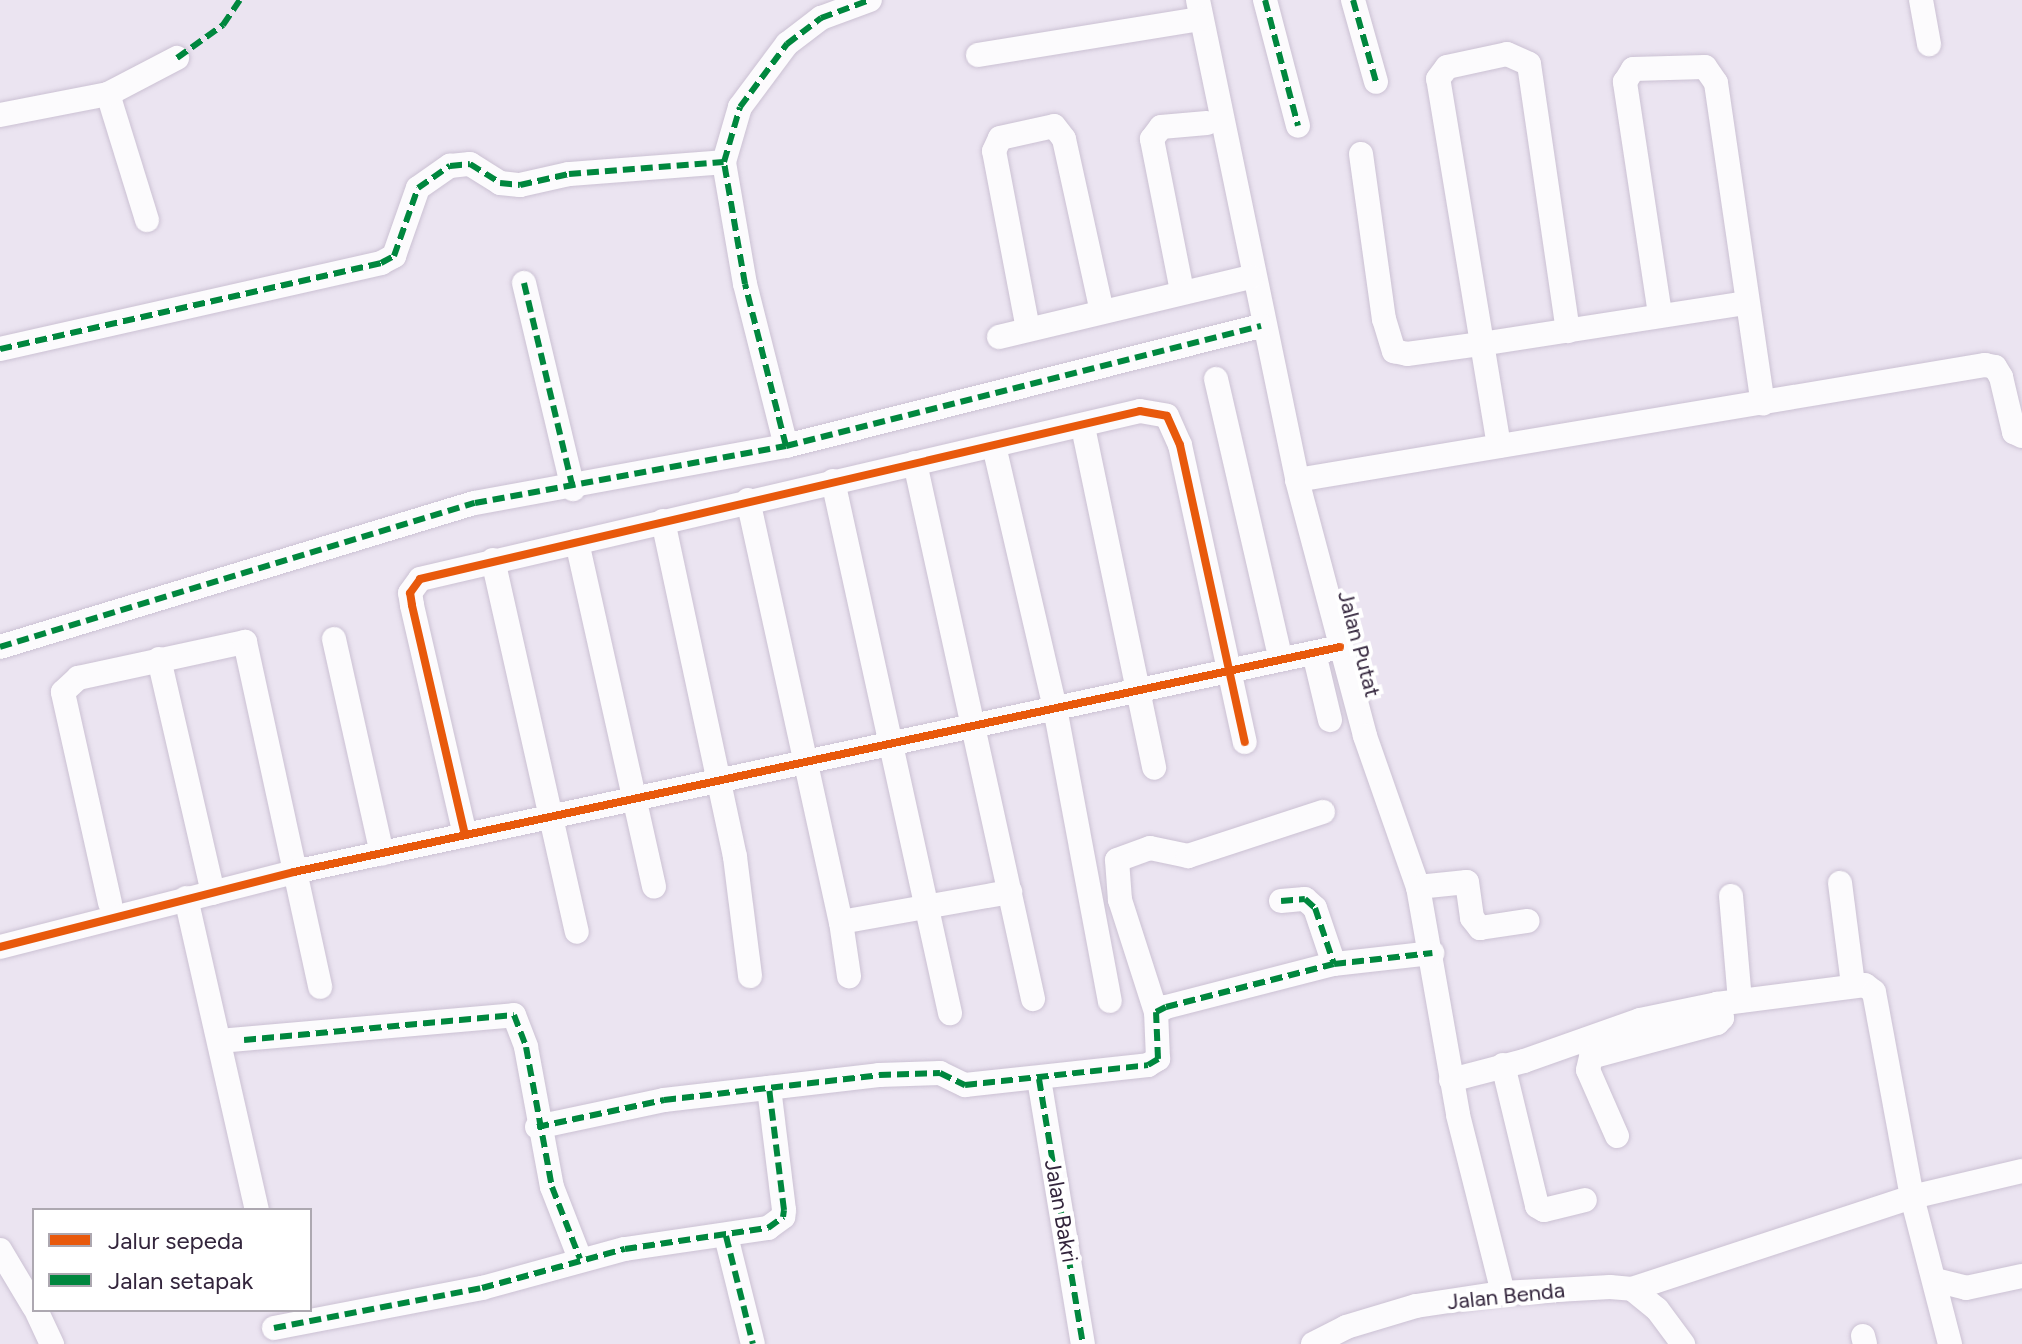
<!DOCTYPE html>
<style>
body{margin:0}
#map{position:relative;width:2022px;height:1344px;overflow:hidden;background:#ebe4f1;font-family:Figtree,sans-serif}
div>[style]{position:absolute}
.roads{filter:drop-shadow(0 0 2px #cbc1d3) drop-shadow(0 0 2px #cbc1d3)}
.minor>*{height:24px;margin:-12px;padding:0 12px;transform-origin:12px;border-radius:12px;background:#fcfbfd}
.quiet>*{height:6px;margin-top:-3px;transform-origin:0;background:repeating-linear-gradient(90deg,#00873e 0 12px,transparent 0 18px)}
.cycleway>*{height:8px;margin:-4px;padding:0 4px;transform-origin:4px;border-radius:4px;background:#e8590c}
span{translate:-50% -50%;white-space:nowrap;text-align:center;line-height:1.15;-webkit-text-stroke:8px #fff;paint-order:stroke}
.street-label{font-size:22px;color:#33253c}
.legend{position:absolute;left:32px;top:1208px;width:280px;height:104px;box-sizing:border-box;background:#fff;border:2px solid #ada8b1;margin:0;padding:10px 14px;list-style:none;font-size:24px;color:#33253c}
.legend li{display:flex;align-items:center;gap:16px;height:40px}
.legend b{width:40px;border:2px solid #ada8b1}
</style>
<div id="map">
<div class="roads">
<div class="minor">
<div style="left:1198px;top:0;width:490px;rotate:78.3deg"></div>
<div style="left:1297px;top:480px;width:265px;rotate:75.1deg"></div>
<div style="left:1365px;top:736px;width:160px;rotate:70.7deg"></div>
<div style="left:1418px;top:887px;width:231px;rotate:80deg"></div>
<div style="left:1458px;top:1115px;width:184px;rotate:75.8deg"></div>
<div style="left:1265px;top:0;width:130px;rotate:75.3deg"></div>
<div style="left:1353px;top:0;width:85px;rotate:74.3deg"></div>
<div style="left:1921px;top:0;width:45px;rotate:79.7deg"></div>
<div style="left:978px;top:55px;width:226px;rotate:-9.2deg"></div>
<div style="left:108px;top:94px;width:132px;rotate:72.8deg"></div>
<div style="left:0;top:115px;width:110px;rotate:-11deg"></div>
<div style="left:108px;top:94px;width:78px;rotate:-27.6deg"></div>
<div style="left:1361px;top:154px;width:167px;rotate:82.1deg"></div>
<div style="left:1384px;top:319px;width:34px;rotate:73deg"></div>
<div style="left:1394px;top:351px;width:13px;rotate:13deg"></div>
<div style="left:1407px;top:354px;width:75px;rotate:-7.7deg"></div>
<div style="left:1481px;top:344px;width:268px;rotate:-8.8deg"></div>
<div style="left:524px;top:283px;width:212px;rotate:76.6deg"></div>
<div style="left:1182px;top:291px;width:155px;rotate:-101.2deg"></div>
<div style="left:1152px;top:139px;width:15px;rotate:-53deg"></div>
<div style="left:1161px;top:127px;width:46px;rotate:-5deg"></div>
<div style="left:1660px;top:314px;width:235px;rotate:-98.6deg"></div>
<div style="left:1625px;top:82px;width:15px;rotate:-58deg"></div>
<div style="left:1633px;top:69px;width:72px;rotate:-1.6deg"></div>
<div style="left:1705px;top:67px;width:19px;rotate:55deg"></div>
<div style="left:1716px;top:83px;width:324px;rotate:81.7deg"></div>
<div style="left:1028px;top:329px;width:181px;rotate:-100.8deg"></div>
<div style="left:994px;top:151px;width:14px;rotate:-65deg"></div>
<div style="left:1000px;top:138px;width:55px;rotate:-12.5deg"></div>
<div style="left:1054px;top:126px;width:16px;rotate:52deg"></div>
<div style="left:1064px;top:139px;width:177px;rotate:77.6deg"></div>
<div style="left:999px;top:337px;width:259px;rotate:-13.4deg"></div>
<div style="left:0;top:349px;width:391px;rotate:-12.7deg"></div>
<div style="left:381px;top:263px;width:15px;rotate:-28deg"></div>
<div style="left:394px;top:256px;width:72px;rotate:-70.6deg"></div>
<div style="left:418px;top:188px;width:39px;rotate:-35deg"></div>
<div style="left:450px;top:166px;width:20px;rotate:-6deg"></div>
<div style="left:470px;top:164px;width:36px;rotate:32deg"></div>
<div style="left:500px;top:183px;width:20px;rotate:6deg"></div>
<div style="left:520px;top:185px;width:50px;rotate:-12.7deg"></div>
<div style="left:569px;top:174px;width:155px;rotate:-4.4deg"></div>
<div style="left:1216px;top:379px;width:288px;rotate:77deg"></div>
<div style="left:1083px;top:427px;width:348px;rotate:78.2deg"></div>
<div style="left:786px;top:446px;width:167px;rotate:-104.2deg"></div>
<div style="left:745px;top:284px;width:124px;rotate:-99.8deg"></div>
<div style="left:724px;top:162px;width:57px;rotate:-73.8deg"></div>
<div style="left:740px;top:107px;width:79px;rotate:-53.3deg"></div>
<div style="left:787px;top:44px;width:43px;rotate:-37.4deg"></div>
<div style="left:821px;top:18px;width:52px;rotate:-20.2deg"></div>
<div style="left:994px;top:446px;width:269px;rotate:76.9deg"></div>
<div style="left:1055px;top:708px;width:298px;rotate:79.4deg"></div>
<div style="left:1499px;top:446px;width:372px;rotate:-99.4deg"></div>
<div style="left:1438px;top:79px;width:15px;rotate:-53deg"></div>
<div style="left:1447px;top:67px;width:61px;rotate:-12.2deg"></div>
<div style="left:1507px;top:54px;width:24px;rotate:24deg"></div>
<div style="left:1529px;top:64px;width:270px;rotate:81.7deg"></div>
<div style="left:915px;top:463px;width:549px;rotate:77.58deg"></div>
<div style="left:1297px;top:480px;width:698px;rotate:-9.49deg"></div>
<div style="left:1985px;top:365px;width:10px;rotate:11deg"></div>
<div style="left:1995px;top:367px;width:12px;rotate:59deg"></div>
<div style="left:2001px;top:377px;width:57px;rotate:76.7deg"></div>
<div style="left:2014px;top:432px;width:9px;rotate:27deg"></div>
<div style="left:833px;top:481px;width:545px;rotate:77.6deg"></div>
<div style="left:748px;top:500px;width:432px;rotate:77.6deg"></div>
<div style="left:841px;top:922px;width:55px;rotate:81.6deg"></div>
<div style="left:663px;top:521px;width:344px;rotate:77.9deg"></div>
<div style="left:735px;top:857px;width:120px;rotate:82.8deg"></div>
<div style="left:577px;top:542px;width:353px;rotate:77.4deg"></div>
<div style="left:493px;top:560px;width:381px;rotate:77.3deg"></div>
<div style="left:334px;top:639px;width:220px;rotate:77.4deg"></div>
<div style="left:0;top:647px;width:496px;rotate:-16.9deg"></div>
<div style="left:475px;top:503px;width:316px;rotate:-10.4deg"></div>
<div style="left:786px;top:446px;width:490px;rotate:-14.2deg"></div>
<div style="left:1314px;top:653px;width:69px;rotate:76.6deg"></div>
<div style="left:159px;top:659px;width:240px;rotate:77deg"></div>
<div style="left:465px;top:835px;width:236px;rotate:-103deg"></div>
<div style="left:412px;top:605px;width:12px;rotate:-99deg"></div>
<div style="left:410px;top:593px;width:17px;rotate:-54deg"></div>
<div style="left:420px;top:579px;width:739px;rotate:-13.13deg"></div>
<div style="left:1140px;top:411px;width:27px;rotate:10deg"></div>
<div style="left:1167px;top:416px;width:32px;rotate:66deg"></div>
<div style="left:1180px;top:445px;width:304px;rotate:77.7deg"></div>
<div style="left:1840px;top:883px;width:103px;rotate:82.7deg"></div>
<div style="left:1418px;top:887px;width:49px;rotate:-5.8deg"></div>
<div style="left:1467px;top:882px;width:36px;rotate:82deg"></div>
<div style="left:1472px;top:918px;width:13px;rotate:51deg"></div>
<div style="left:1480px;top:928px;width:48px;rotate:-8.5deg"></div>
<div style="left:1731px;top:896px;width:105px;rotate:85.1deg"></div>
<div style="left:186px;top:898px;width:320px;rotate:77.2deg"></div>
<div style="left:1281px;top:901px;width:24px;rotate:-5deg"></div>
<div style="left:1305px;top:899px;width:13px;rotate:42deg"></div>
<div style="left:1315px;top:908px;width:59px;rotate:71.3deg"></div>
<div style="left:110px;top:903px;width:216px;rotate:-102.6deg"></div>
<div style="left:63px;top:692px;width:21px;rotate:-43deg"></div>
<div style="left:78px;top:678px;width:171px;rotate:-12.2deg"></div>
<div style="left:245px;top:642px;width:353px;rotate:77.7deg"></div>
<div style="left:841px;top:922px;width:172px;rotate:-10.1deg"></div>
<div style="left:0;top:947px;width:303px;rotate:-14.3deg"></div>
<div style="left:294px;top:872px;width:1070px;rotate:-12.14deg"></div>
<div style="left:1156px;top:1012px;width:118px;rotate:-107.8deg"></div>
<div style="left:1120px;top:900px;width:40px;rotate:-94.3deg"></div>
<div style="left:1117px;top:860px;width:35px;rotate:-20deg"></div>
<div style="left:1150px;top:848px;width:39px;rotate:12deg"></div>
<div style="left:1188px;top:856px;width:142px;rotate:-18.1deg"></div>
<div style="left:219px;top:1041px;width:296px;rotate:-5deg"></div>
<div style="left:514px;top:1015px;width:34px;rotate:69deg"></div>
<div style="left:526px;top:1047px;width:142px;rotate:79.5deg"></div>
<div style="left:552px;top:1187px;width:77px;rotate:68.7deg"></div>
<div style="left:1503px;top:1065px;width:145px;rotate:76.4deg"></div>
<div style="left:1537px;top:1206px;width:8px;rotate:30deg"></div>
<div style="left:1544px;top:1210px;width:42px;rotate:-13.7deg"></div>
<div style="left:1039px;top:1079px;width:269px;rotate:80.6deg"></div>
<div style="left:1451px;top:1080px;width:75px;rotate:-14.6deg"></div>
<div style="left:1524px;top:1061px;width:123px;rotate:-19.5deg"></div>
<div style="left:1640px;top:1020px;width:79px;rotate:-11.7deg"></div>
<div style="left:1717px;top:1004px;width:149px;rotate:-7.3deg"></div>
<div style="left:1865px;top:985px;width:11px;rotate:38deg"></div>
<div style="left:1874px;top:992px;width:208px;rotate:79.5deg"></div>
<div style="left:1912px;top:1197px;width:113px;rotate:-13.3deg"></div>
<div style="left:537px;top:1127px;width:130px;rotate:-12deg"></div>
<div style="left:664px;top:1100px;width:216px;rotate:-6.6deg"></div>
<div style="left:879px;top:1075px;width:61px;rotate:-1.9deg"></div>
<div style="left:940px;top:1073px;width:28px;rotate:26deg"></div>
<div style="left:965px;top:1085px;width:184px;rotate:-6.2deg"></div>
<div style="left:1148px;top:1065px;width:12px;rotate:-31deg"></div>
<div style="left:1158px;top:1059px;width:47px;rotate:-92.4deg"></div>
<div style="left:1156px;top:1012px;width:11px;rotate:-27deg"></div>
<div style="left:1166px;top:1007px;width:173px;rotate:-14.4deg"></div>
<div style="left:1334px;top:964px;width:99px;rotate:-6.4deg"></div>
<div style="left:1617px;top:1136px;width:72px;rotate:-113.7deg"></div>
<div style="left:1588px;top:1070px;width:13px;rotate:-77deg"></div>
<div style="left:1591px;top:1057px;width:131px;rotate:-15.1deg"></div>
<div style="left:1717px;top:1023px;width:7px;rotate:-45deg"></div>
<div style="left:1722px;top:1018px;width:15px;rotate:-110deg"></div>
<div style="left:726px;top:1236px;width:111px;rotate:76deg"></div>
<div style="left:0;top:1250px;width:66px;rotate:59.2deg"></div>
<div style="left:1935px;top:1280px;width:32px;rotate:14deg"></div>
<div style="left:1966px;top:1288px;width:57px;rotate:-12.1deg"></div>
<div style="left:1632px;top:1289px;width:295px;rotate:-18.2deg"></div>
<div style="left:1912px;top:1197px;width:152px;rotate:75.5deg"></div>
<div style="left:36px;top:1310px;width:38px;rotate:65deg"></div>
<div style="left:274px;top:1328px;width:212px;rotate:-10.9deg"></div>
<div style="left:482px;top:1288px;width:148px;rotate:-15.3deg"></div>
<div style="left:625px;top:1249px;width:145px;rotate:-8.4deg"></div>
<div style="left:768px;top:1228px;width:19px;rotate:-36deg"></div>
<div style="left:783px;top:1217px;width:7px;rotate:-82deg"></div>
<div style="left:784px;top:1210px;width:123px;rotate:-97deg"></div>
<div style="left:1863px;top:1336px;width:8px;rotate:76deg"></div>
<div style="left:1313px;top:1344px;width:37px;rotate:-27deg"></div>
<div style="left:1346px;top:1327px;width:73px;rotate:-16.7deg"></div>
<div style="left:1416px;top:1306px;width:88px;rotate:-8.5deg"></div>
<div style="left:1503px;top:1293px;width:107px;rotate:-3.2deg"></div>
<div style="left:1610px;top:1287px;width:22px;rotate:5deg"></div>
<div style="left:1632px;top:1289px;width:32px;rotate:39deg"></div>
<div style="left:1657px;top:1309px;width:44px;rotate:53.4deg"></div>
</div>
</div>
<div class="quiet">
<div style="left:1265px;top:0;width:130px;rotate:75.3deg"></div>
<div style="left:1353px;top:0;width:85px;rotate:74.3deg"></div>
<div style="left:177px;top:58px;width:57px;rotate:-35.7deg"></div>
<div style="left:223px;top:25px;width:30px;rotate:-56deg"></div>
<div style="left:524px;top:283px;width:212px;rotate:76.6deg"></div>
<div style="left:0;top:349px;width:391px;rotate:-12.7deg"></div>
<div style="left:381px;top:263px;width:15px;rotate:-28deg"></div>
<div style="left:394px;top:256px;width:72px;rotate:-70.6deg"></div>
<div style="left:418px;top:188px;width:39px;rotate:-35deg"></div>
<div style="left:450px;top:166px;width:20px;rotate:-6deg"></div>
<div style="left:470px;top:164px;width:36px;rotate:32deg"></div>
<div style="left:500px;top:183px;width:20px;rotate:6deg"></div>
<div style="left:520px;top:185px;width:50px;rotate:-12.7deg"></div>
<div style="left:569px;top:174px;width:155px;rotate:-4.4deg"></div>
<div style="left:786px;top:446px;width:167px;rotate:-104.2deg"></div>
<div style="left:745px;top:284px;width:124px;rotate:-99.8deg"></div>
<div style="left:724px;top:162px;width:57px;rotate:-73.8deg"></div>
<div style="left:740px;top:107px;width:79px;rotate:-53.3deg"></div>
<div style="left:787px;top:44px;width:43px;rotate:-37.4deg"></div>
<div style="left:821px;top:18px;width:52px;rotate:-20.2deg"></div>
<div style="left:0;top:647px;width:496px;rotate:-16.9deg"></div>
<div style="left:475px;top:503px;width:316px;rotate:-10.4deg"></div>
<div style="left:786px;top:446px;width:490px;rotate:-14.2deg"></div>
<div style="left:1281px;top:901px;width:24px;rotate:-5deg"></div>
<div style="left:1305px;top:899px;width:13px;rotate:42deg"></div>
<div style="left:1315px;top:908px;width:59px;rotate:71.3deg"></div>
<div style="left:244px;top:1040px;width:271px;rotate:-5.3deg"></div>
<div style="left:514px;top:1015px;width:34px;rotate:69deg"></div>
<div style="left:526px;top:1047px;width:142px;rotate:79.5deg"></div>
<div style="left:552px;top:1187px;width:77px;rotate:68.7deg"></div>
<div style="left:1039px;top:1079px;width:269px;rotate:80.6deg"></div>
<div style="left:537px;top:1127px;width:130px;rotate:-12deg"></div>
<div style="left:664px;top:1100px;width:216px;rotate:-6.6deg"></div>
<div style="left:879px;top:1075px;width:61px;rotate:-1.9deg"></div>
<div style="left:940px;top:1073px;width:28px;rotate:26deg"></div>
<div style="left:965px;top:1085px;width:184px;rotate:-6.2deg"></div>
<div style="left:1148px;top:1065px;width:12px;rotate:-31deg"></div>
<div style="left:1158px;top:1059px;width:47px;rotate:-92.4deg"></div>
<div style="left:1156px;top:1012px;width:11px;rotate:-27deg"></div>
<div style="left:1166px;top:1007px;width:173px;rotate:-14.4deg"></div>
<div style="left:1334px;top:964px;width:99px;rotate:-6.4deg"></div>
<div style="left:726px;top:1236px;width:111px;rotate:76deg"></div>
<div style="left:274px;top:1328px;width:212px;rotate:-10.9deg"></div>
<div style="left:482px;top:1288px;width:148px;rotate:-15.3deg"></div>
<div style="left:625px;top:1249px;width:145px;rotate:-8.4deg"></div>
<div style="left:768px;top:1228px;width:19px;rotate:-36deg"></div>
<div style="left:783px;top:1217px;width:7px;rotate:-82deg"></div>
<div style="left:784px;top:1210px;width:123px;rotate:-97deg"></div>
</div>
<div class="cycleway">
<div style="left:465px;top:835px;width:236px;rotate:-103deg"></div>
<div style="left:412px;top:605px;width:12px;rotate:-99deg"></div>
<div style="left:410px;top:593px;width:17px;rotate:-54deg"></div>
<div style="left:420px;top:579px;width:739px;rotate:-13.13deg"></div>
<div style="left:1140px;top:411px;width:27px;rotate:10deg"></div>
<div style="left:1167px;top:416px;width:32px;rotate:66deg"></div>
<div style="left:1180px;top:445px;width:304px;rotate:77.7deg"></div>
<div style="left:0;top:947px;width:303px;rotate:-14.3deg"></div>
<div style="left:294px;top:872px;width:1070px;rotate:-12.14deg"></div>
</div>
<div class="street-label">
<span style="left:1359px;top:644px;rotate:75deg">Jalan Putat</span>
<span style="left:1061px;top:1211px;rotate:80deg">Jalan Bakri</span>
<span style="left:1506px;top:1296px;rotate:-6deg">Jalan Benda</span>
</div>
<ul class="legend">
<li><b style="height:10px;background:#e8590c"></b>Jalur sepeda</li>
<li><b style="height:10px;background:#00873e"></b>Jalan setapak</li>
</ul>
</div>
